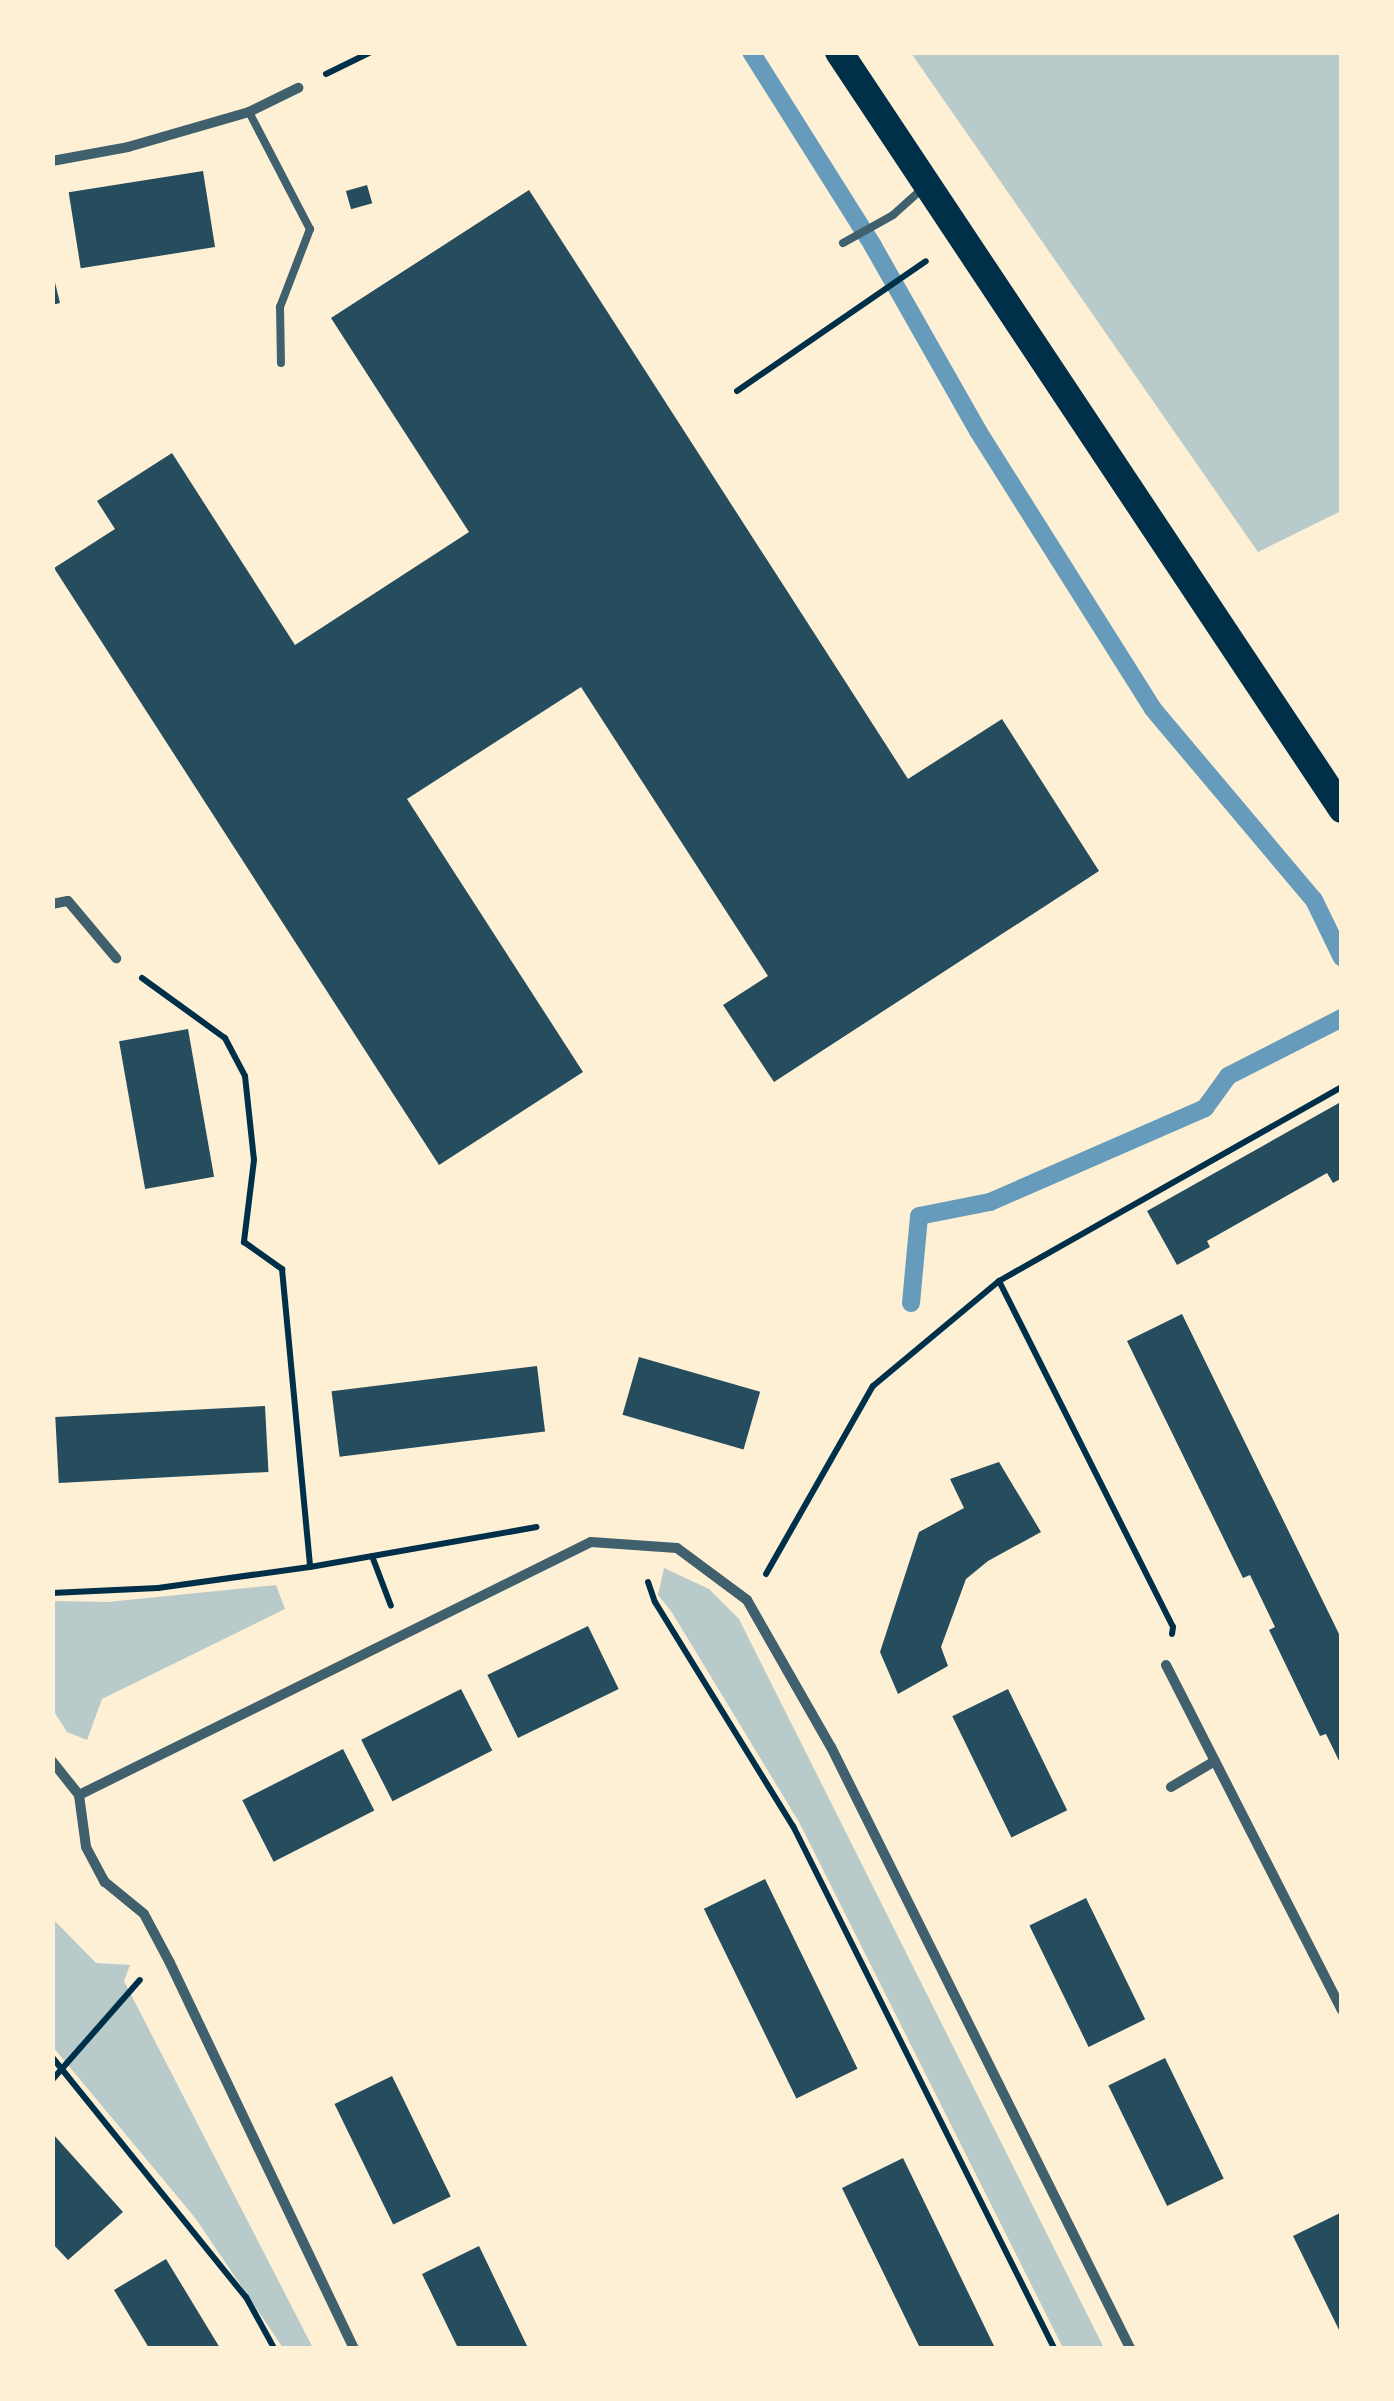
<!DOCTYPE html>
<style>
body{margin:0}
#map{position:relative;width:1394px;height:2401px;overflow:hidden;background:#fdf0d5;font-family:Inter,sans-serif}
div>[style]{position:absolute}
.green>*{inset:0;background:#b9caca}
.stream>*{height:18px;margin:-9px;padding:0 9px;transform-origin:9px;border-radius:9px;background:#669bbc}
.building>*{inset:0;background:#264d5e;transform-origin:0 0}
.path>*{height:6px;margin:-3px;padding:0 3px;transform-origin:3px;border-radius:3px;background:#003049}
.service>*{height:8px;margin:-4px;padding:0 4px;transform-origin:4px;border-radius:4px;background:#3f606c}
.minor>*{height:10px;margin:-5px;padding:0 5px;transform-origin:5px;border-radius:5px;background:#3f606c}
.trunk>*{height:28px;margin:-14px;padding:0 14px;transform-origin:14px;border-radius:14px;background:#003049}
span{translate:-50% -50%;white-space:nowrap;text-align:center;line-height:1.15;-webkit-text-stroke:9px #fdf0d5;paint-order:stroke}
.frame{position:absolute;inset:0;border:55px solid #fdf0d5;pointer-events:none}
</style>
<div id="map">
<div class="green">
<div style="clip-path:polygon(911px 53px,1341px 53px,1341px 511px,1258px 552px)"></div>
<div style="clip-path:polygon(664px 1568px,709px 1589px,739px 1619px,1104px 2348px,1063px 2348px,799px 1822px,671px 1611px,658px 1595px)"></div>
<div style="clip-path:polygon(276px 1585px,285px 1609px,102px 1699px,87px 1740px,67px 1732px,53px 1710px,53px 1601px,108px 1602px)"></div>
<div style="clip-path:polygon(52px 1918px,96px 1963px,130px 1965px,124px 1981px,313px 2348px,283px 2348px,196px 2219px,53px 2047px)"></div>
</div>
<div class="stream">
<div style="left:751px;top:52px;width:229px;rotate:57.8deg"></div>
<div style="left:873px;top:246px;width:213px;rotate:60.4deg"></div>
<div style="left:978px;top:431px;width:328px;rotate:57.8deg"></div>
<div style="left:1153px;top:709px;width:250px;rotate:49.9deg"></div>
<div style="left:1314px;top:900px;width:64px;rotate:64.2deg"></div>
<div style="left:911px;top:1303px;width:87px;rotate:-84.7deg"></div>
<div style="left:919px;top:1216px;width:72px;rotate:-11.2deg"></div>
<div style="left:990px;top:1202px;width:235px;rotate:-23.6deg"></div>
<div style="left:1205px;top:1108px;width:39px;rotate:-54deg"></div>
<div style="left:1228px;top:1076px;width:128px;rotate:-27deg"></div>
</div>
<div class="building">
<div style="left:203px;top:171px;width:77px;height:136px;rotate:81deg"></div>
<div style="left:367px;top:185px;width:19px;height:22px;rotate:74deg"></div>
<div style="clip-path:polygon(529px 190px,908px 779px,1002px 719px,1099px 871px,774px 1082px,723px 1005px,768px 976px,581px 687px,407px 799px,583px 1072px,439px 1165px,54px 568px,115px 529px,97px 501px,172px 453px,295px 645px,469px 532px,331px 318px)"></div>
<div style="clip-path:polygon(52px 270px,60px 303px,52px 305px)"></div>
<div style="left:188px;top:1029px;width:150px;height:70px;rotate:80deg"></div>
<div style="clip-path:polygon(1339px 1103px,1342px 1178px,1333px 1183px,1327px 1173px,1207px 1241px,1210px 1247px,1177px 1265px,1147px 1211px)"></div>
<div style="clip-path:polygon(1182px 1314px,1342px 1640px,1342px 1767px,1326px 1734px,1320px 1736px,1269px 1630px,1275px 1627px,1250px 1575px,1243px 1578px,1127px 1341px)"></div>
<div style="left:639px;top:1357px;width:126px;height:60px;rotate:16deg"></div>
<div style="left:537px;top:1366px;width:66px;height:207px;rotate:83deg"></div>
<div style="left:265px;top:1406px;width:66px;height:210px;rotate:87deg"></div>
<div style="clip-path:polygon(999px 1462px,1041px 1532px,988px 1561px,966px 1579px,941px 1647px,948px 1666px,898px 1694px,880px 1652px,919px 1532px,964px 1508px,950px 1479px)"></div>
<div style="left:588px;top:1626px;width:70px;height:112px;rotate:64deg"></div>
<div style="left:461px;top:1689px;width:69px;height:112px;rotate:63deg"></div>
<div style="left:1008px;top:1689px;width:135px;height:62px;rotate:64deg"></div>
<div style="left:343px;top:1749px;width:69px;height:113px;rotate:63deg"></div>
<div style="left:765px;top:1879px;width:211px;height:68px;rotate:64deg"></div>
<div style="left:1086px;top:1898px;width:135px;height:63px;rotate:64deg"></div>
<div style="left:1165px;top:2058px;width:134px;height:63px;rotate:64deg"></div>
<div style="left:392px;top:2076px;width:134px;height:64px;rotate:64deg"></div>
<div style="clip-path:polygon(52px 2133px,123px 2212px,68px 2260px,52px 2243px)"></div>
<div style="clip-path:polygon(903px 2158px,995px 2348px,920px 2348px,842px 2188px)"></div>
<div style="clip-path:polygon(1342px 2212px,1342px 2336px,1293px 2236px)"></div>
<div style="clip-path:polygon(479px 2246px,528px 2348px,458px 2348px,422px 2274px)"></div>
<div style="clip-path:polygon(166px 2259px,220px 2348px,149px 2348px,114px 2290px)"></div>
</div>
<div class="path">
<div style="left:326px;top:74px;width:50px;rotate:-26.1deg"></div>
<div style="left:737px;top:391px;width:229px;rotate:-34.5deg"></div>
<div style="left:142px;top:978px;width:102px;rotate:35.9deg"></div>
<div style="left:225px;top:1038px;width:43px;rotate:62.2deg"></div>
<div style="left:245px;top:1076px;width:84px;rotate:83.9deg"></div>
<div style="left:254px;top:1160px;width:83px;rotate:97deg"></div>
<div style="left:244px;top:1242px;width:47px;rotate:35.4deg"></div>
<div style="left:282px;top:1269px;width:299px;rotate:84.6deg"></div>
<div style="left:999px;top:1281px;width:387px;rotate:63.3deg"></div>
<div style="left:1173px;top:1627px;width:7px;rotate:98deg"></div>
<div style="left:372px;top:1556px;width:53px;rotate:69.2deg"></div>
<div style="left:766px;top:1574px;width:216px;rotate:-60.4deg"></div>
<div style="left:873px;top:1386px;width:164px;rotate:-39.8deg"></div>
<div style="left:999px;top:1281px;width:394px;rotate:-29.5deg"></div>
<div style="left:648px;top:1582px;width:21px;rotate:71deg"></div>
<div style="left:655px;top:1602px;width:263px;rotate:58.4deg"></div>
<div style="left:793px;top:1826px;width:584px;rotate:63.43deg"></div>
<div style="left:52px;top:1593px;width:106px;rotate:-2.7deg"></div>
<div style="left:158px;top:1588px;width:153px;rotate:-7.9deg"></div>
<div style="left:310px;top:1567px;width:230px;rotate:-10deg"></div>
<div style="left:52px;top:2057px;width:309px;rotate:51.1deg"></div>
<div style="left:246px;top:2297px;width:58px;rotate:61.2deg"></div>
<div style="left:52px;top:2080px;width:133px;rotate:-48.7deg"></div>
</div>
<div class="service">
<div style="left:249px;top:112px;width:132px;rotate:62.5deg"></div>
<div style="left:310px;top:229px;width:84px;rotate:111deg"></div>
<div style="left:280px;top:307px;width:56px;rotate:89deg"></div>
<div style="left:843px;top:243px;width:57px;rotate:-29.2deg"></div>
<div style="left:893px;top:215px;width:39px;rotate:-42deg"></div>
</div>
<div class="minor">
<div style="left:52px;top:161px;width:77px;rotate:-10.4deg"></div>
<div style="left:128px;top:147px;width:126px;rotate:-16.1deg"></div>
<div style="left:249px;top:112px;width:55px;rotate:-26.1deg"></div>
<div style="left:52px;top:904px;width:16px;rotate:-11deg"></div>
<div style="left:68px;top:901px;width:75px;rotate:49.9deg"></div>
<div style="left:1166px;top:1665px;width:387px;rotate:63deg"></div>
<div style="left:52px;top:1761px;width:43px;rotate:51.5deg"></div>
<div style="left:79px;top:1795px;width:52px;rotate:82.3deg"></div>
<div style="left:86px;top:1847px;width:40px;rotate:62deg"></div>
<div style="left:105px;top:1882px;width:50px;rotate:39.4deg"></div>
<div style="left:144px;top:1914px;width:55px;rotate:62deg"></div>
<div style="left:170px;top:1963px;width:427px;rotate:64.5deg"></div>
<div style="left:1171px;top:1787px;width:51px;rotate:-30.6deg"></div>
<div style="left:79px;top:1795px;width:571px;rotate:-26.3deg"></div>
<div style="left:591px;top:1542px;width:86px;rotate:4deg"></div>
<div style="left:677px;top:1548px;width:87px;rotate:36.6deg"></div>
<div style="left:747px;top:1600px;width:169px;rotate:60.3deg"></div>
<div style="left:831px;top:1747px;width:671px;rotate:63.55deg"></div>
</div>
<div class="trunk">
<div style="left:839px;top:52px;width:909px;rotate:56.4deg"></div>
</div>
<div class="frame"></div>
</div>
